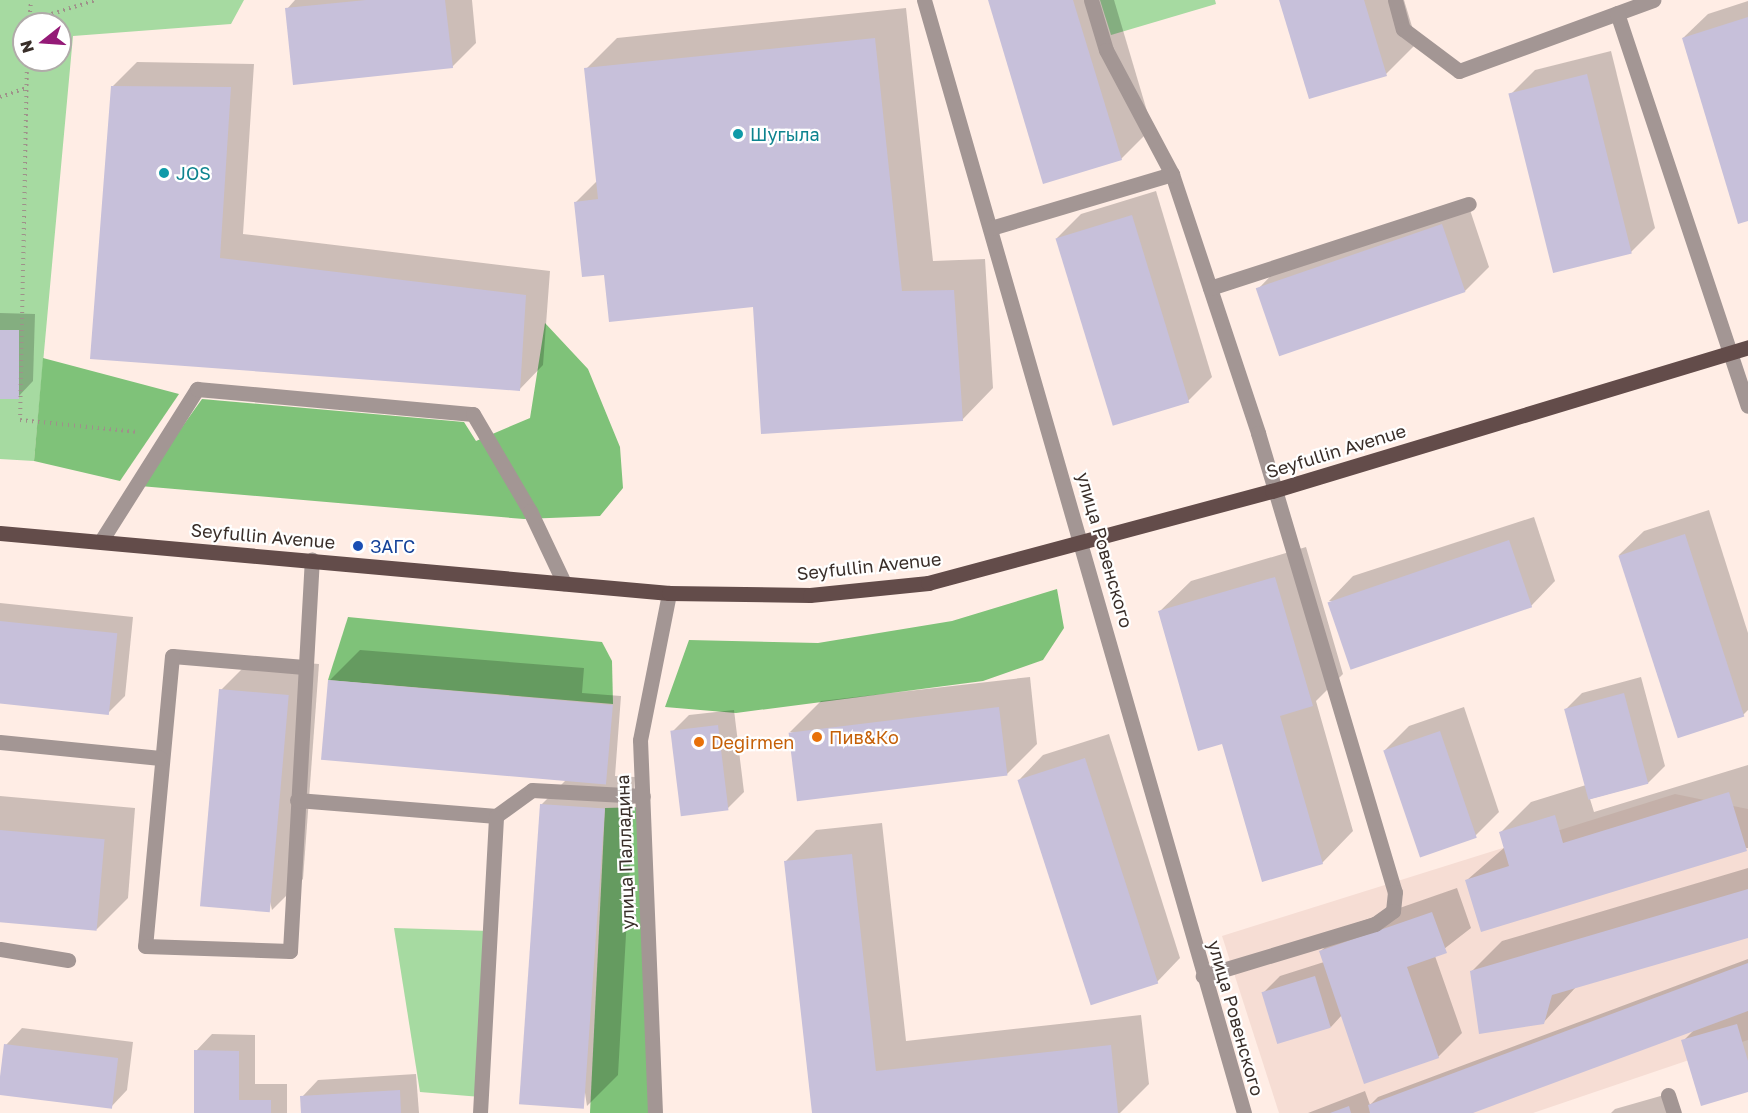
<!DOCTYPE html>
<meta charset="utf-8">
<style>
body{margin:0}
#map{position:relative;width:1748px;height:1113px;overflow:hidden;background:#ffede5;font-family:"Golos Text",sans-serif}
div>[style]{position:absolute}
.industrial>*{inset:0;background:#f6ddd4}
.green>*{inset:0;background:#a6daa1}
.forest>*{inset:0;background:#7fc279}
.shadow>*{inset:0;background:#0003}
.building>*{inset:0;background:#c7c0da;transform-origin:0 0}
.path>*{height:4px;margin-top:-2px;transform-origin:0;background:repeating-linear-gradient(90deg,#9f918a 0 1.5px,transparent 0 6px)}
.minor>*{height:15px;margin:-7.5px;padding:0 7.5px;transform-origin:7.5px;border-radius:7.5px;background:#a39694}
.major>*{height:15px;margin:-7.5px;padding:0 7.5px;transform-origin:7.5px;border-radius:7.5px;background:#634c4a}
.dots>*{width:16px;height:16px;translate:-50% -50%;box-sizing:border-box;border:3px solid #fff;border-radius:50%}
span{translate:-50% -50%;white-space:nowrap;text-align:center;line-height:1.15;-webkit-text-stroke:4.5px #fff;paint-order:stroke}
.culture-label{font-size:18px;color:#0d838f}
.left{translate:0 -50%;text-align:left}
.street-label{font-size:18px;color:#392e29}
.transit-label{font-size:18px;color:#164399}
.food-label{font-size:18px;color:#c56008}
.north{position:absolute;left:12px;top:12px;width:60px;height:60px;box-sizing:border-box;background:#fff;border:2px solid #b0aba9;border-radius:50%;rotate:253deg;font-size:16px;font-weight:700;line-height:24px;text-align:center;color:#392e29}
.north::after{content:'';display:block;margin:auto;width:21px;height:27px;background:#941a77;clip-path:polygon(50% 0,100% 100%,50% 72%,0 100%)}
</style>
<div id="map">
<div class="industrial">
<div style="clip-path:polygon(1675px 794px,1748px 809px,1748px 1040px,1533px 1113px,1279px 1113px,1222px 936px)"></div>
</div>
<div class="green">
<div style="clip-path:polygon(evenodd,0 0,244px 0,231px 24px,73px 36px,34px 461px,0 459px,0 0,24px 24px,60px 24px,60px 60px,24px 60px,24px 24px)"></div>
<div style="clip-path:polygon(1100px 0,1215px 0,1216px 4px,1111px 35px)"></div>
<div style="clip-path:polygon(394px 928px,490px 931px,481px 1097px,420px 1092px)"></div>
</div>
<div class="forest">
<div style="clip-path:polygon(545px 323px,588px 369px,620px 447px,623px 488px,600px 516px,524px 519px,140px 486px,202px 399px,464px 422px,476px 441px,530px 418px)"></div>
<div style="clip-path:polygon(43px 358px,179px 394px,120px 481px,34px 461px)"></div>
<div style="clip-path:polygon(1057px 589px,1064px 628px,1043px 660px,983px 681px,736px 713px,665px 707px,689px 640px,818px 643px,952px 621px)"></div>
<div style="clip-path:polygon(348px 617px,602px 642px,612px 661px,613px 704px,328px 680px)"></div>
<div style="clip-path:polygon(643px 807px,655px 1113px,590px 1113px,605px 808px)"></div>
</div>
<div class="shadow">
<div style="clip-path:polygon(295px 0,472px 0,476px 43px,452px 67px,287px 9px)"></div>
<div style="clip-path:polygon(990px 0,1114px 0,1152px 128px,1121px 159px)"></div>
<div style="clip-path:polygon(1280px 0,1404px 0,1417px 43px,1386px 74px)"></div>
<div style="clip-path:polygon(1748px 1px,1748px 219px,1683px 38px,1708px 14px)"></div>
<div style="clip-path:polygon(906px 8px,933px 261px,985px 259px,993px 388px,962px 420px,754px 305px,606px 273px,576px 202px,598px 180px,586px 69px,617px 38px)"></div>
<div style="clip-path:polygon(1611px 51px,1655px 228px,1631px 252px,1511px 94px,1535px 70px)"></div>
<div style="clip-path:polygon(137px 62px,254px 64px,243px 234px,550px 271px,543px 365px,519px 390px,91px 358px,112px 87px)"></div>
<div style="clip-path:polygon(1156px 191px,1212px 377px,1187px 402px,1057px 238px,1081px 214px)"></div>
<div style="clip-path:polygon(1467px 201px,1489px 267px,1465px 291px,1258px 289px,1282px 264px)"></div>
<div style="clip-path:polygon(0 313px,35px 314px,33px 381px,17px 398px,0 397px)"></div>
<div style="clip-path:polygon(1709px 510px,1748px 633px,1748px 710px,1742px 716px,1619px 555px,1644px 531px)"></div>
<div style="clip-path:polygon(1534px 517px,1555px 581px,1531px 606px,1329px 601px,1353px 576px)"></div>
<div style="clip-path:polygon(1306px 547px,1343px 674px,1316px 701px,1353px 831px,1322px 863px,1159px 612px,1191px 581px)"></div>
<div style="clip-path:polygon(0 603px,133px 617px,125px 696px,108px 713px,0 701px)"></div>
<div style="clip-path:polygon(360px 650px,584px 668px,582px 693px,621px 696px,615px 776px,635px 777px,618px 1075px,587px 1106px,541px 805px,567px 779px,329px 681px)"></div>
<div style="clip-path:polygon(252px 659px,319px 664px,303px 879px,272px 910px,221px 690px)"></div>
<div style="clip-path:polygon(1030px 677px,1037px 744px,1006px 775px,790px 732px,821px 701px)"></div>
<div style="clip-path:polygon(1641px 677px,1665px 766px,1648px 783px,1590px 799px,1594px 812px,1748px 765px,1748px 848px,1467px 880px,1505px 847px,1500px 833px,1531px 802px,1586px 785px,1566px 709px,1582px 693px)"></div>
<div style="clip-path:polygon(1464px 707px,1499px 812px,1475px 836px,1385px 750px,1409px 726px)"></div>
<div style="clip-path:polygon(734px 710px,744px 792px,727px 809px,672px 732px,689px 715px)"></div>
<div style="clip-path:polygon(1109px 734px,1180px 958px,1156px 983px,1019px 780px,1043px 755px)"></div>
<div style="clip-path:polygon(0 796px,135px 808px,128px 898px,97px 929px,0 920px)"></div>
<div style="clip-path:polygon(882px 823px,906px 1041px,1141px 1015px,1149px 1084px,1120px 1113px,813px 1113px,785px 862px,816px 830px)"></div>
<div style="clip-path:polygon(1748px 868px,1748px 936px,1576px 987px,1543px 1023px,1471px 972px,1502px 941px)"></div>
<div style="clip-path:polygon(1457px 888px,1471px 928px,1435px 956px,1462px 1033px,1438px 1057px,1342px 1015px,1331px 1027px,1263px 993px,1280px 976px,1324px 962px,1320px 952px,1345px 927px)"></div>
<div style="clip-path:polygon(1748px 959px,1748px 1090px,1683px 1041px,1694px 1030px,1469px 1113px,1308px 1113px,1365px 1091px,1370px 1105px,1378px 1097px)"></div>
<div style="clip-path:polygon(22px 1028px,133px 1042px,127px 1090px,111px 1107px,0 1093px,6px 1045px)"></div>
<div style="clip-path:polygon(212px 1034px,255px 1035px,255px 1084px,287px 1084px,287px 1113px,195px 1113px,196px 1051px)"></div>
<div style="clip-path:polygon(416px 1074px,419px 1113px,303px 1113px,302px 1097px,318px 1080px)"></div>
<div style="clip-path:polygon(1664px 1095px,1669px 1113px,1611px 1113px,1615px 1109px)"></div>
</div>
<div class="building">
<div style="clip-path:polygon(366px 0,445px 0,453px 68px,293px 85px,285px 8px)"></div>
<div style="clip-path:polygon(988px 0,1073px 0,1122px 160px,1043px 184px)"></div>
<div style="clip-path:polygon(1279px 0,1364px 0,1387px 76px,1309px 99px)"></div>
<div style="clip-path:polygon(1748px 17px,1748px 221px,1738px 224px,1682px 38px)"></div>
<div style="clip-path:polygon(875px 38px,902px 291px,954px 290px,963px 421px,761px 434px,753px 307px,609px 322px,604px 275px,582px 277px,574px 202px,598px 199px,584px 68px)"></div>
<div style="left:1587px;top:74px;width:185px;height:81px;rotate:76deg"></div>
<div style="clip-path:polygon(111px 86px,231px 87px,220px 258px,526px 295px,520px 391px,90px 359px)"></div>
<div style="left:1132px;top:215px;width:196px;height:80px;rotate:73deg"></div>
<div style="left:1442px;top:224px;width:72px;height:197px;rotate:71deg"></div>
<div style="left:0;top:330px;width:19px;height:69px"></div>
<div style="left:1685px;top:534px;width:192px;height:70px;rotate:72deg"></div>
<div style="left:1509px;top:540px;width:71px;height:192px;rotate:71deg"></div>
<div style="clip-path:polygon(1275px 577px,1313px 706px,1280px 716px,1323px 864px,1262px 882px,1222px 744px,1198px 751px,1158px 611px)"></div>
<div style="left:0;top:621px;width:118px;height:82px;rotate:6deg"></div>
<div style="left:328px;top:680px;width:286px;height:80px;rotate:5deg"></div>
<div style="left:219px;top:689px;width:70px;height:218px;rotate:5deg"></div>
<div style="left:1624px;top:693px;width:94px;height:62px;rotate:75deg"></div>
<div style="left:999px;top:707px;width:69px;height:212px;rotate:83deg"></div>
<div style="left:718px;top:725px;width:86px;height:48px;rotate:83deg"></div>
<div style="left:1440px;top:731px;width:113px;height:60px;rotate:71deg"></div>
<div style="left:1085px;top:758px;width:237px;height:71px;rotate:72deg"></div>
<div style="clip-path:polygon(1729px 792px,1747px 851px,1481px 932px,1465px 880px,1509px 866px,1499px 832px,1555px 815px,1563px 843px)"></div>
<div style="left:540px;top:804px;width:65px;height:301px;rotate:4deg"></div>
<div style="left:0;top:830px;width:105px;height:92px;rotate:5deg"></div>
<div style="clip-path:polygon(852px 854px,876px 1071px,1111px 1045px,1118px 1113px,812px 1113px,784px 861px)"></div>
<div style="clip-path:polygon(1748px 889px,1748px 938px,1552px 995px,1544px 1024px,1479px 1034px,1470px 971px)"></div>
<div style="clip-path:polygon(1432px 912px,1447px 953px,1407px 967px,1439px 1058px,1364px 1084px,1319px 951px)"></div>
<div style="clip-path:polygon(1748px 963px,1748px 1011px,1473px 1113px,1370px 1113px,1368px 1105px)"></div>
<div style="left:1315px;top:976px;width:54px;height:56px;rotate:73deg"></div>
<div style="clip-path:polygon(1737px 1024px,1748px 1061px,1748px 1092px,1701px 1106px,1681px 1040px)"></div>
<div style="left:4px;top:1044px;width:115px;height:51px;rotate:7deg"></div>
<div style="clip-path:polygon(194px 1050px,239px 1051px,239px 1100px,271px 1100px,271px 1113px,194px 1113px)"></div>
<div style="clip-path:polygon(400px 1090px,401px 1113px,301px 1113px,300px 1096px)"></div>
<div style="clip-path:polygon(1349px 1106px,1351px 1113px,1330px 1113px)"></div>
</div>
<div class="path">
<div style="left:29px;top:21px;width:70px;rotate:-17.4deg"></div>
<div style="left:29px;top:24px;width:24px;rotate:-85deg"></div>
<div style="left:27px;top:60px;width:360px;rotate:91.1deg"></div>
<div style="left:20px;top:420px;width:119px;rotate:5.8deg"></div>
<div style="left:0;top:97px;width:28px;rotate:-19deg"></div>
</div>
<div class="minor">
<div style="left:924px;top:0;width:1158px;rotate:73.96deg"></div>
<div style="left:1091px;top:0;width:52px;rotate:73.3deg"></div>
<div style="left:1106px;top:50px;width:140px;rotate:62deg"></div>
<div style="left:1172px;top:174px;width:273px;rotate:71.6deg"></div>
<div style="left:1258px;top:433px;width:479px;rotate:73.4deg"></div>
<div style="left:1395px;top:892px;width:19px;rotate:96deg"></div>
<div style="left:1393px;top:911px;width:22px;rotate:144deg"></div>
<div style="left:1375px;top:924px;width:180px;rotate:163.2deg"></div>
<div style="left:1395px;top:0;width:30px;rotate:75deg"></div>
<div style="left:1403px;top:29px;width:70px;rotate:36.9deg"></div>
<div style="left:1459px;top:71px;width:207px;rotate:-20.1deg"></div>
<div style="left:1617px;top:13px;width:414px;rotate:71.6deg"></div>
<div style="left:991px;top:228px;width:189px;rotate:-16.6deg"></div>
<div style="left:1210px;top:288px;width:272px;rotate:-18deg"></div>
<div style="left:101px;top:541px;width:180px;rotate:-57.7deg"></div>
<div style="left:197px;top:389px;width:277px;rotate:5.2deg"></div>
<div style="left:473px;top:414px;width:113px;rotate:59.6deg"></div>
<div style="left:530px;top:511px;width:80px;rotate:64.7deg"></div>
<div style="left:304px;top:667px;width:132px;rotate:-175.2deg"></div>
<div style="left:172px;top:656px;width:291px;rotate:95.3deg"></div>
<div style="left:145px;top:946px;width:145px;rotate:2deg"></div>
<div style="left:290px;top:951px;width:392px;rotate:-86.8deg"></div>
<div style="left:0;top:742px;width:161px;rotate:5.7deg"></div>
<div style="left:297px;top:800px;width:200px;rotate:4.6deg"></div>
<div style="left:496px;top:816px;width:44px;rotate:-35.8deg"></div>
<div style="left:532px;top:790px;width:111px;rotate:3.1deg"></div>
<div style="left:0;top:949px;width:69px;rotate:9.2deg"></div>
<div style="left:1668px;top:1095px;width:19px;rotate:72deg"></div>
<div style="left:480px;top:1113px;width:297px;rotate:-86.9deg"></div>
<div style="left:655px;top:1113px;width:373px;rotate:-92.3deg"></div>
<div style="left:640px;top:740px;width:150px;rotate:-78.8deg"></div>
</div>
<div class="major">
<div style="left:0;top:533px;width:672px;rotate:5.12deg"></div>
<div style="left:669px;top:593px;width:141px;rotate:0.8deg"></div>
<div style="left:810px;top:595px;width:119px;rotate:-5.8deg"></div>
<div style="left:928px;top:583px;width:356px;rotate:-15deg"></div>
<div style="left:1272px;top:491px;width:497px;rotate:-16.8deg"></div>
</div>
<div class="dots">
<div style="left:738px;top:134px;background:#0f9aa8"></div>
<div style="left:164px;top:173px;background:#0f9aa8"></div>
<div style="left:358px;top:546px;background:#1a4fb4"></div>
<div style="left:817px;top:737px;background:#e8710a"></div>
<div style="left:699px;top:742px;background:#e8710a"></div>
</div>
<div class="culture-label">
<span class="left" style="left:750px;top:134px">Шугыла</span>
<span class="left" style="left:176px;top:173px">JOS</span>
</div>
<div class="street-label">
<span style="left:1336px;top:451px;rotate:-17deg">Seyfullin Avenue</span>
<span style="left:263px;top:536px;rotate:5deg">Seyfullin Avenue</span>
<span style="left:1105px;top:550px;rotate:74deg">улица Ровенского</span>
<span style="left:869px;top:566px;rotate:-6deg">Seyfullin Avenue</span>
<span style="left:625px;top:852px;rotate:-92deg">улица Палладина</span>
<span style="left:1236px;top:1018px;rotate:74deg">улица Ровенского</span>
</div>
<div class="transit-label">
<span class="left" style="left:370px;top:546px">ЗАГС</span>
</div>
<div class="food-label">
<span class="left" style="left:829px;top:737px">Пив&amp;Ко</span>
<span class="left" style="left:711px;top:742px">Degirmen</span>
</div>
<div class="north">N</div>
</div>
